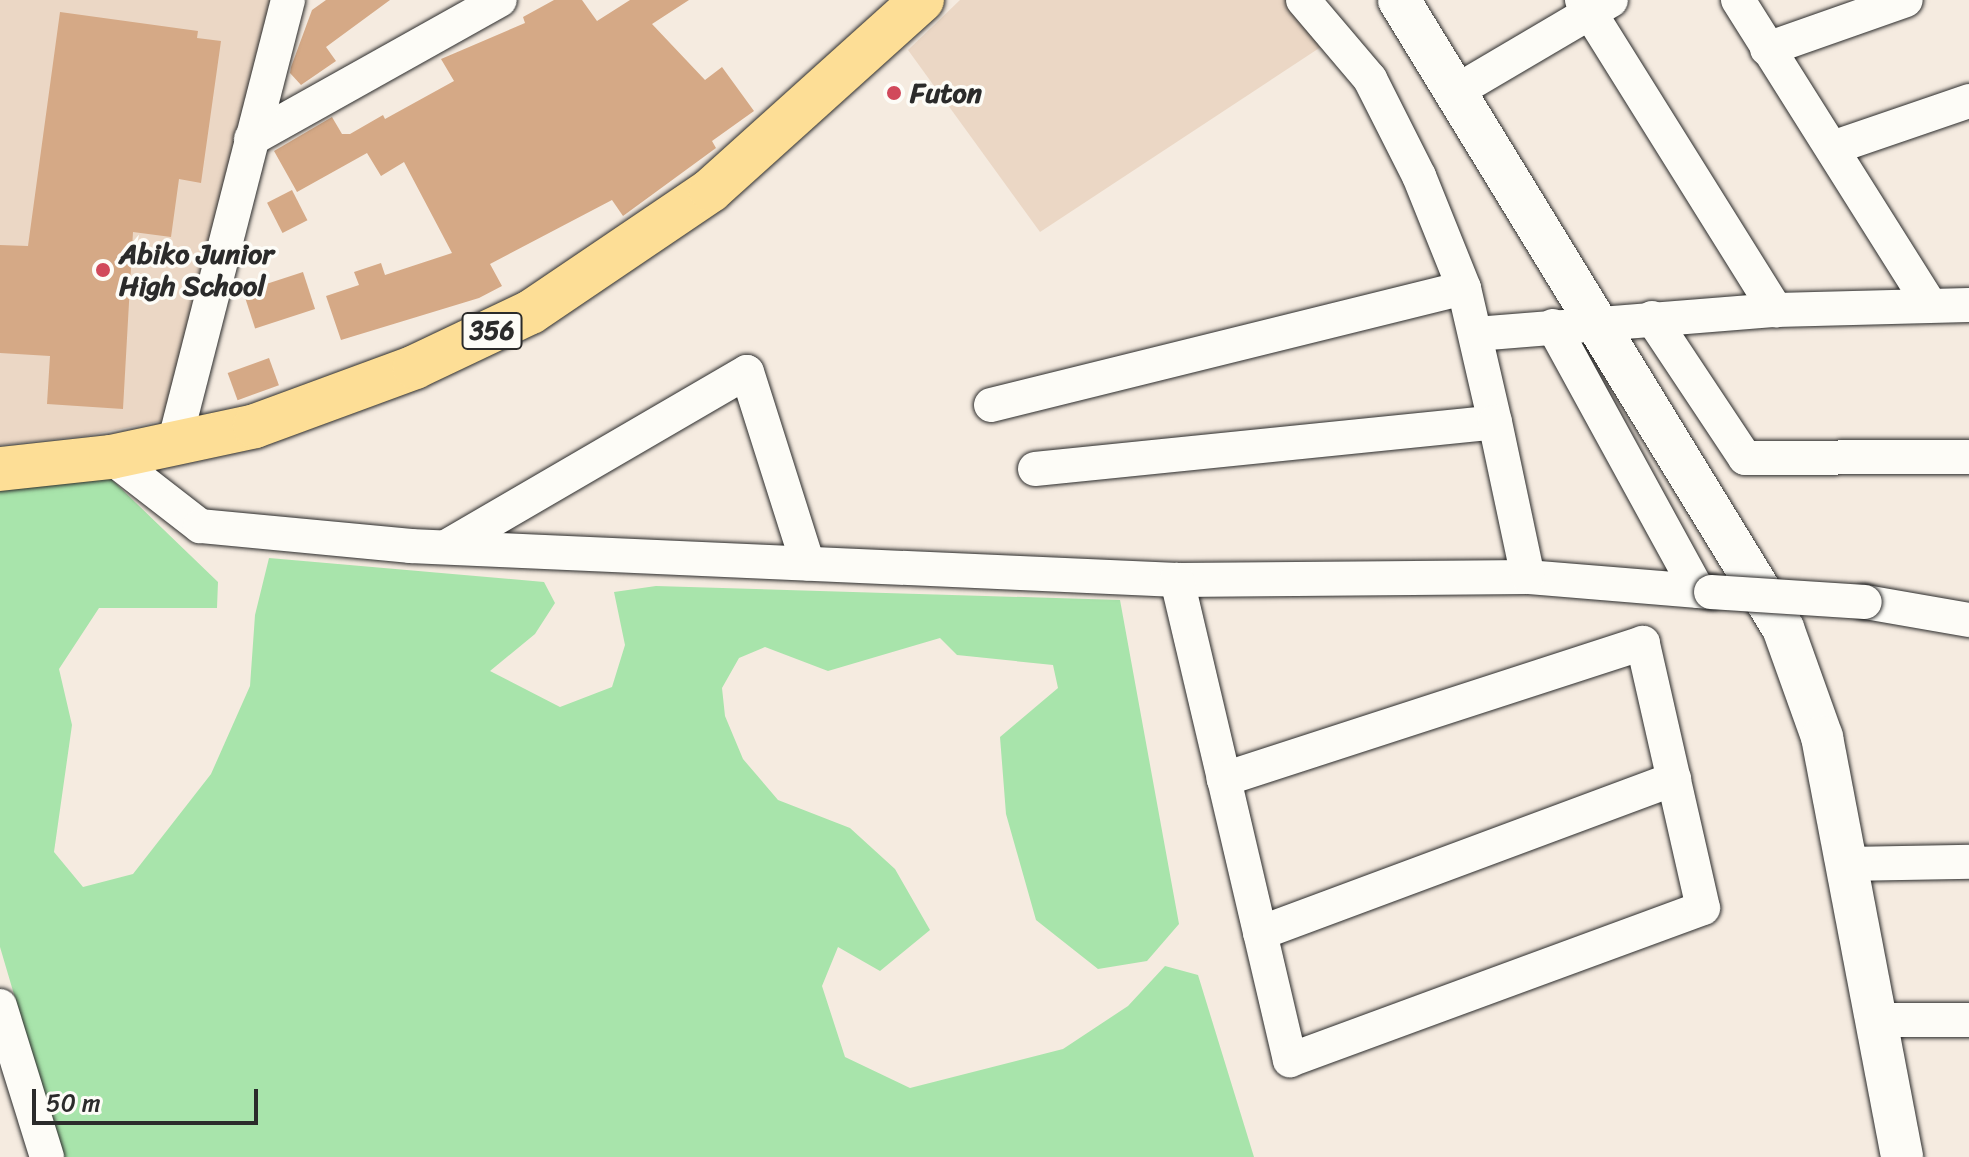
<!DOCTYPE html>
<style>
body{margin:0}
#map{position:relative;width:1969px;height:1157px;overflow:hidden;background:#f5ebe0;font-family:Sriracha,sans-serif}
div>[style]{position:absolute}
.built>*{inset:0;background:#ebd7c5}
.green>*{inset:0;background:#a8e4ab}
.building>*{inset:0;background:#d5a986;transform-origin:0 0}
.roads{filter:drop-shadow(0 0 2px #2b2b2b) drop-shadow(0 0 2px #2b2b2b)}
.minor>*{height:34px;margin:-17px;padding:0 17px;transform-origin:17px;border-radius:17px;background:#fdfcf7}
.tertiary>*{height:42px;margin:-21px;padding:0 21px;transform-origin:21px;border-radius:21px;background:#fdfcf7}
.trunk>*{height:44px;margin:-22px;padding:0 22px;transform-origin:22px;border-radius:22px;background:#fdde96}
.bridges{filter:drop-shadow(0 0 2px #2b2b2b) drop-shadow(0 0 2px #2b2b2b)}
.minor-bridge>*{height:34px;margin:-17px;padding:0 17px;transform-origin:17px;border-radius:17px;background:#fdfcf7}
.dots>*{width:22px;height:22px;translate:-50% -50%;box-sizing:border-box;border:4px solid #fdfcf7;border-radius:50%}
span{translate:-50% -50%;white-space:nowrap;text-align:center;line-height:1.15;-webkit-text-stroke:7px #fdfcf7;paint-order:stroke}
.shield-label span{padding:2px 6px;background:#fdfcf7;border:2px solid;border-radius:6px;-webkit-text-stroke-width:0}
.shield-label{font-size:26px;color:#2b2b2b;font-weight:700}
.poi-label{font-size:28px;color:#2b2b2b;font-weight:700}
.left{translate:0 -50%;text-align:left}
.scale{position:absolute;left:32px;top:1089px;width:226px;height:36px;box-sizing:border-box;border:4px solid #2b2b2b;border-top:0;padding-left:10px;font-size:24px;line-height:28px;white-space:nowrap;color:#2b2b2b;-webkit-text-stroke:6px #fdfcf7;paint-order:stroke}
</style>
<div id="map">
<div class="built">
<div style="clip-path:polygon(0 0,278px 0,166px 420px,85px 436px,0 445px)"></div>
<div style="clip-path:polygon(960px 0,1302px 0,1333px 39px,1040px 232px,908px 50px)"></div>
</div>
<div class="green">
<div style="clip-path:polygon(108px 476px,218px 582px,217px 608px,99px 608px,59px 669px,72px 725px,54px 852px,83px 887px,133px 874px,211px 774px,250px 686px,255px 615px,269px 558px,544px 582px,555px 603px,535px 634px,490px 671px,560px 707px,612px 687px,625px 645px,614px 592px,656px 586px,1120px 600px,1179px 924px,1147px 961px,1098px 969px,1036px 920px,1006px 814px,1000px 737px,1058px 688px,1053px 665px,957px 655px,940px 638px,828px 671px,765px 647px,739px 658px,722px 688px,725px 716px,743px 759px,778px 800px,850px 828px,895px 869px,930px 930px,880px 971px,838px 947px,822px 986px,845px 1057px,910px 1088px,1063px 1049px,1128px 1006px,1165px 966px,1198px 975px,1254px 1157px,62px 1157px,0 947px,0 489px)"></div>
</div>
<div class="building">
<div style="clip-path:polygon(326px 0,390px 0,326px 47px,336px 61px,301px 85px,290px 73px,291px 67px,312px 10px)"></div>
<div style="clip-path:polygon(554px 0,582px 0,597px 21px,630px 0,689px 0,652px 24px,705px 80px,722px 67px,754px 111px,712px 141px,716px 148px,623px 216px,612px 200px,490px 264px,502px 286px,479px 298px,341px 340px,326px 296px,359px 285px,354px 272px,381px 263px,385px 275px,452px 253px,404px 162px,381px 176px,367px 153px,297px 192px,274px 151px,332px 117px,342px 134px,350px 134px,383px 115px,385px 119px,454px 81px,441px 59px,525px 23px,523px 17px)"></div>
<div style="clip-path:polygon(60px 12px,198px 31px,197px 38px,221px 41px,201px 183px,179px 179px,171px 237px,133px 232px,123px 409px,47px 404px,50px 356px,0 353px,0 245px,28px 246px)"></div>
<div style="left:292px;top:190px;width:34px;height:28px;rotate:63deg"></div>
<div style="left:303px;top:272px;width:39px;height:63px;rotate:72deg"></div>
<div style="left:269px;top:358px;width:29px;height:44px;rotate:70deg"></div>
</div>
<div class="roads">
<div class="minor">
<div style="left:1303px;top:0;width:104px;rotate:49.7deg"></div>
<div style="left:1370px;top:79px;width:109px;rotate:63.2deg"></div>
<div style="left:1419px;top:176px;width:121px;rotate:68.1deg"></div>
<div style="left:1464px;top:288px;width:138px;rotate:77deg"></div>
<div style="left:1582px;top:0;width:366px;rotate:58deg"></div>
<div style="left:1738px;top:0;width:358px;rotate:57.8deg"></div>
<div style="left:1767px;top:49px;width:147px;rotate:-19.4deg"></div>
<div style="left:1455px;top:92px;width:181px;rotate:-30.5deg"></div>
<div style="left:251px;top:139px;width:285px;rotate:-29.2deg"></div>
<div style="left:1832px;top:148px;width:145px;rotate:-18.9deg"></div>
<div style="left:1652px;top:318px;width:168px;rotate:56.4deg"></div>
<div style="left:1745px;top:458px;width:224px;rotate:-0.3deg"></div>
<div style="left:1553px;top:326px;width:302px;rotate:61.3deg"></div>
<div style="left:1476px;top:334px;width:301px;rotate:-4.6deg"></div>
<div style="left:1776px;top:310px;width:193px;rotate:-1.5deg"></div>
<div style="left:991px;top:405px;width:487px;rotate:-13.9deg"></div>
<div style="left:174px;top:444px;width:458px;rotate:-75.6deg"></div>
<div style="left:111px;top:457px;width:113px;rotate:37.8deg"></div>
<div style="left:200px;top:526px;width:211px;rotate:5.4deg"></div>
<div style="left:410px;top:546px;width:768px;rotate:2.54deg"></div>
<div style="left:1177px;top:580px;width:351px;rotate:-0.5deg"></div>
<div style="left:1528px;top:577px;width:184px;rotate:4.7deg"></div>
<div style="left:1035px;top:469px;width:462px;rotate:-5.8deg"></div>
<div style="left:1495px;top:422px;width:158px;rotate:78deg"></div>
<div style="left:446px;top:547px;width:348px;rotate:-30.2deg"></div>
<div style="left:747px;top:372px;width:201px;rotate:72.4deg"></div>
<div style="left:1177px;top:580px;width:204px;rotate:76.7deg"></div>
<div style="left:1224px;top:779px;width:289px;rotate:76.8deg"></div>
<div style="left:1290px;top:1060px;width:440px;rotate:-20.2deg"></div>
<div style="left:1703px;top:908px;width:272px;rotate:-102.8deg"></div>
<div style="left:1643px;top:643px;width:441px;rotate:162deg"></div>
<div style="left:1865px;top:602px;width:106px;rotate:9.8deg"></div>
<div style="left:1849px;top:864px;width:120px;rotate:-1deg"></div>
<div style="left:1260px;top:933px;width:442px;rotate:-20.4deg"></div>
<div style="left:0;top:1006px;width:158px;rotate:72.7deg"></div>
<div style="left:1877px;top:1020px;width:92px"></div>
</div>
<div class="tertiary">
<div style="left:1399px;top:0;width:736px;rotate:58.56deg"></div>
<div style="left:1783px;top:628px;width:116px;rotate:70.3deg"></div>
<div style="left:1822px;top:737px;width:428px;rotate:79.2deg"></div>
</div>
<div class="trunk">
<div style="left:0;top:469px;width:112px;rotate:-6.2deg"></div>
<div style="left:111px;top:457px;width:147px;rotate:-12.1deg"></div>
<div style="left:255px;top:426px;width:171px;rotate:-20.2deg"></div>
<div style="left:415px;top:367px;width:128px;rotate:-25.4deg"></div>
<div style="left:531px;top:312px;width:217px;rotate:-34.1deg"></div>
<div style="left:711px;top:190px;width:284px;rotate:-42deg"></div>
</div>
</div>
<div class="bridges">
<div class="minor-bridge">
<div style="left:1711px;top:592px;width:154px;rotate:3.7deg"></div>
</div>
</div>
<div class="dots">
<div style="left:894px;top:93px;background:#d1495b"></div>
<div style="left:103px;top:270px;background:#d1495b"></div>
</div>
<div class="shield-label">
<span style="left:492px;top:331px">356</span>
</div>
<div class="poi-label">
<span class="left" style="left:910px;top:93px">Futon</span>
<span class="left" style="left:119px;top:270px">Abiko Junior<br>High School</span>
</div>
<div class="scale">50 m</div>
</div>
